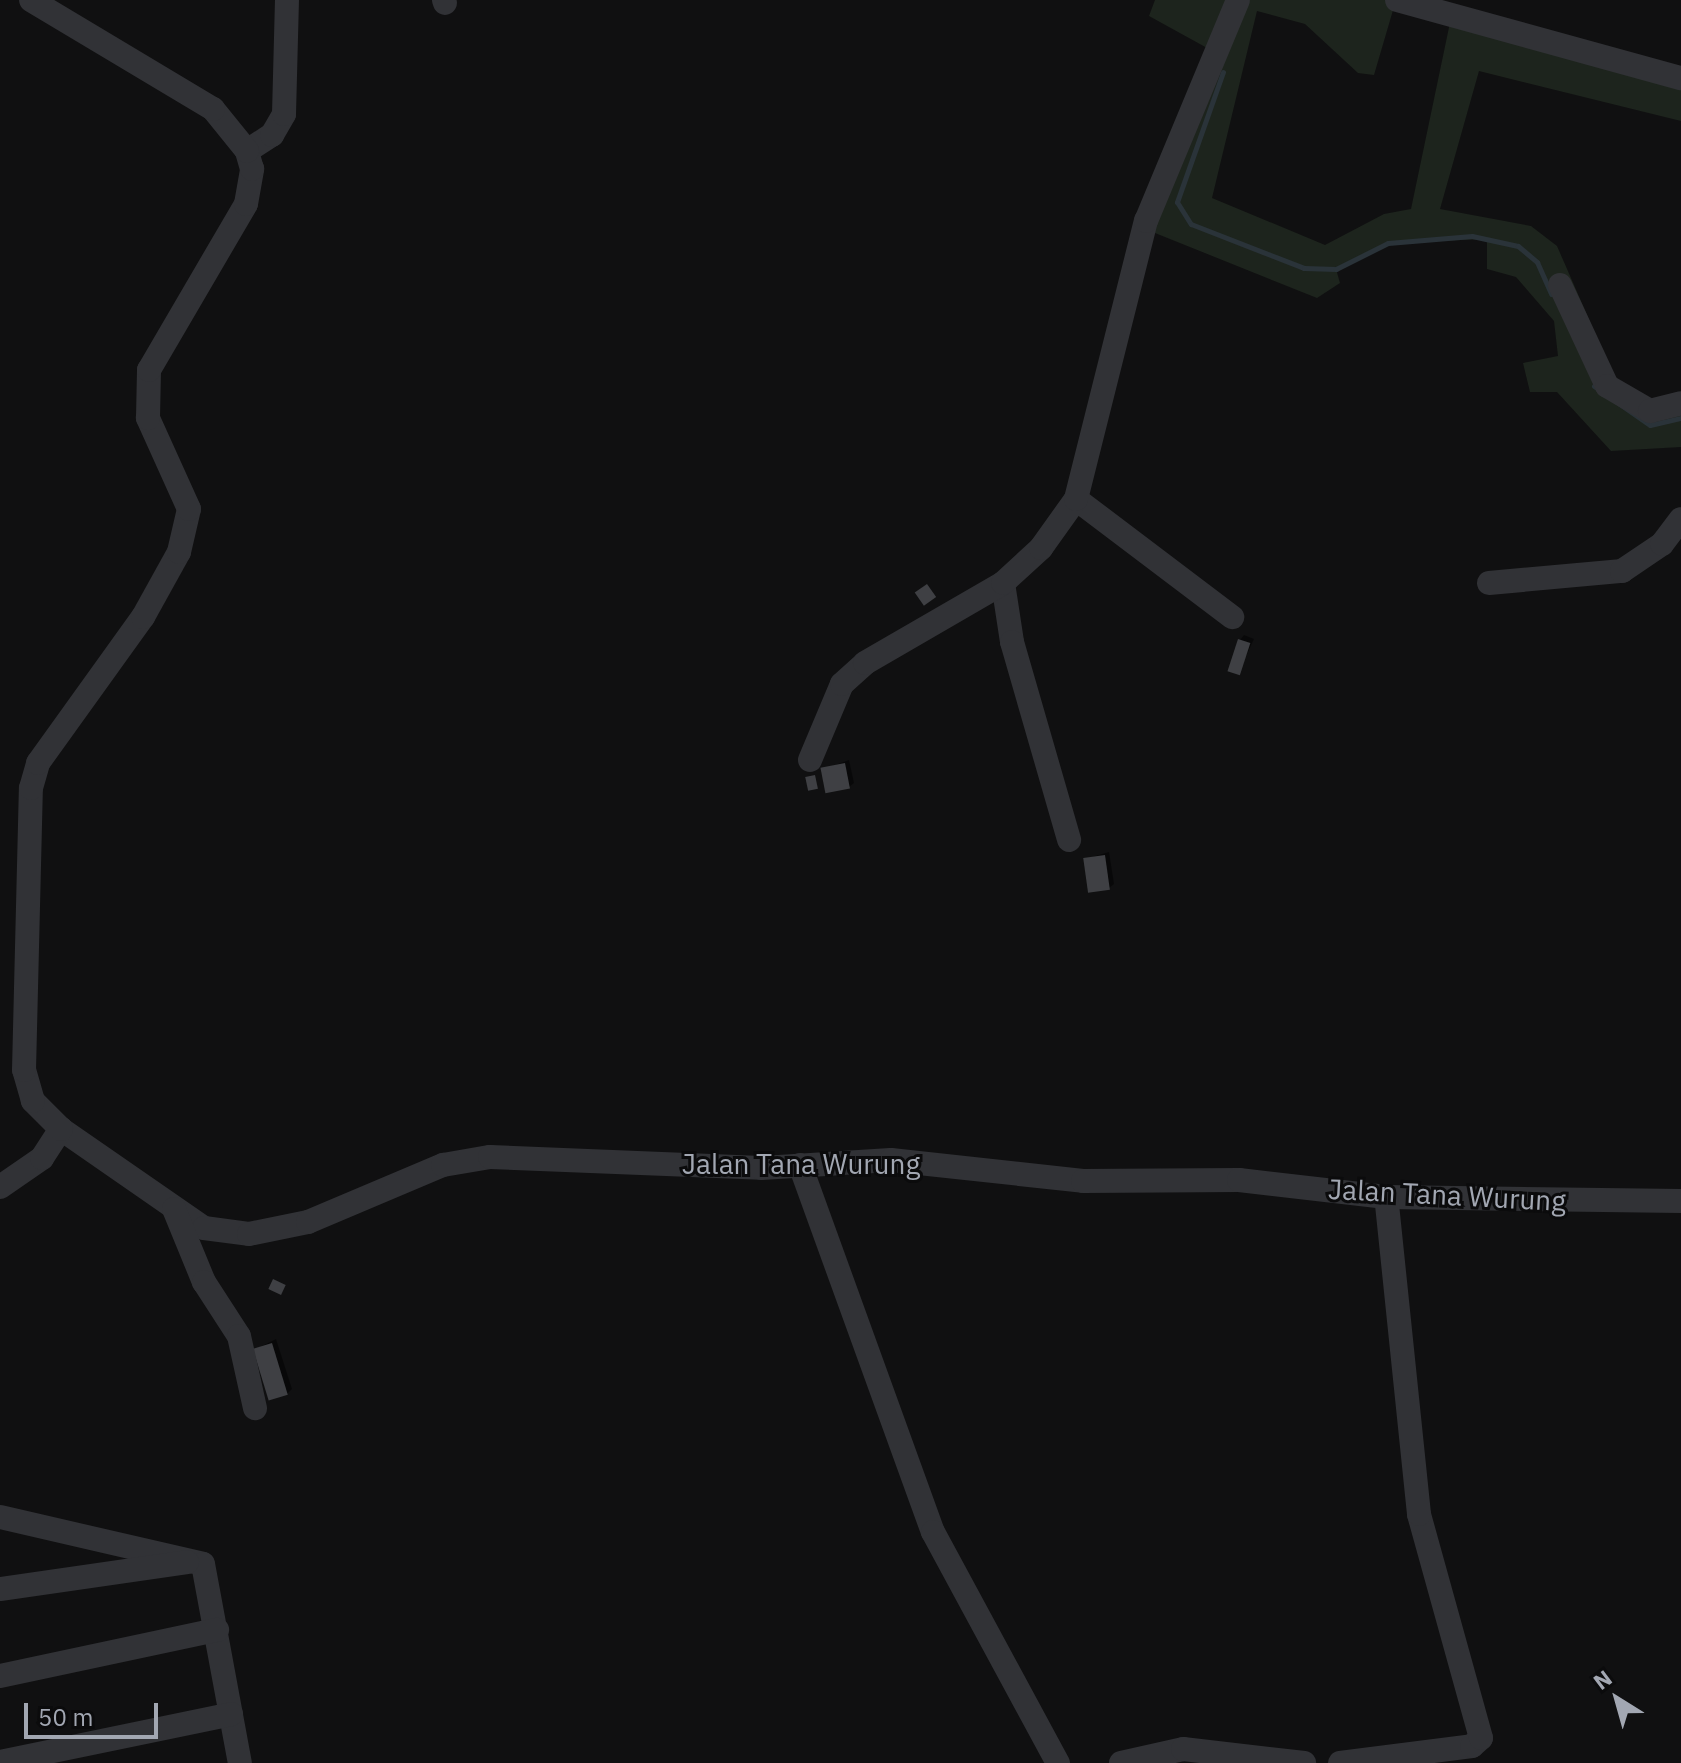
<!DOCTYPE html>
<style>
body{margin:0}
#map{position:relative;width:1681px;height:1763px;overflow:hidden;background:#101011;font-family:"IBM Plex Sans",sans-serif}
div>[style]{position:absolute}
.green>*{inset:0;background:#1d241d}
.shadow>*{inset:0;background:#0007}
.stream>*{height:5px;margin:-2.5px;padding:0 2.5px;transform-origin:2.5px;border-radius:2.5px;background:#2a3339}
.building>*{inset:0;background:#3f4044;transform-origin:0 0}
.minor>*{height:24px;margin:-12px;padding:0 12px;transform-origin:12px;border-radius:12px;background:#313236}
span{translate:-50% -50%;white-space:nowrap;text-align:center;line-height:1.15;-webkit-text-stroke:6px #0b0b0c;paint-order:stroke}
.street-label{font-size:28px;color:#a2a7b2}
.north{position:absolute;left:1577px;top:1659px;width:80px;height:80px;-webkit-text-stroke:6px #0b0b0c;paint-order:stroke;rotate:323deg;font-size:22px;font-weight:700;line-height:32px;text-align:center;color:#a2a7b2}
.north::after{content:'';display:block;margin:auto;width:28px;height:36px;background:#a2a7b2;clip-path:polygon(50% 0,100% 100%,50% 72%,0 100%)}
.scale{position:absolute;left:24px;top:1703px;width:134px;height:36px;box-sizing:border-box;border:4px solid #a2a7b2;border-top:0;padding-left:10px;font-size:24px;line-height:28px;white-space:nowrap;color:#a2a7b2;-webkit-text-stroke:6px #0b0b0c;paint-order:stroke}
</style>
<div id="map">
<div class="green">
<div style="clip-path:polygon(1155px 0,1396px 0,1374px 75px,1358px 73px,1305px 24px,1257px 11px,1212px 198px,1325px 245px,1384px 214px,1411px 209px,1452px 13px,1681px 78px,1681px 121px,1479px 71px,1440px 209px,1531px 226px,1557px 246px,1615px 379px,1652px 401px,1681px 393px,1681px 447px,1611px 451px,1557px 392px,1530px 392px,1523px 363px,1558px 356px,1554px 321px,1516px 277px,1487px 269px,1487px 239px,1388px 243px,1336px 269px,1340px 283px,1317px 298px,1150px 231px,1218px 54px,1149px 16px)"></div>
</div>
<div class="shadow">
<div style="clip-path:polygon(1244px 635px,1254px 639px,1238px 673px,1240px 640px)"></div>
<div style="clip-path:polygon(849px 760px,854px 783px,849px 787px,824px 769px)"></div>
<div style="clip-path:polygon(1109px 852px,1114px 884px,1109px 888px,1085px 859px)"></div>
<div style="clip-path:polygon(276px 1339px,292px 1389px,287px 1394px,256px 1349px)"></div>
</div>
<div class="stream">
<div style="left:1223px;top:72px;width:138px;rotate:109.5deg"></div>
<div style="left:1177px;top:202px;width:26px;rotate:58deg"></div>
<div style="left:1191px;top:224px;width:121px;rotate:21.3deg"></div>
<div style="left:1304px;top:268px;width:32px;rotate:2deg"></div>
<div style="left:1336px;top:269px;width:58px;rotate:-26.6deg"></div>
<div style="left:1388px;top:243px;width:84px;rotate:-4.8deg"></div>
<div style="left:1472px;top:236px;width:47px;rotate:12.3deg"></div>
<div style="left:1518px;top:246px;width:25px;rotate:40deg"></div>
<div style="left:1537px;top:262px;width:35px;rotate:66deg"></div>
<div style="left:1594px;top:386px;width:68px;rotate:34.9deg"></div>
<div style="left:1650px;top:425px;width:32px;rotate:-13deg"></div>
</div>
<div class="building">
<div style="left:927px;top:584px;width:16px;height:15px;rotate:55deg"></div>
<div style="left:1238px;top:639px;width:13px;height:34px;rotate:18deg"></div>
<div style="left:845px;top:763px;width:26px;height:25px;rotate:79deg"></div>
<div style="left:815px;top:775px;width:14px;height:10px;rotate:78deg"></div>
<div style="left:1105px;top:855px;width:35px;height:22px;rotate:82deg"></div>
<div style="left:273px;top:1279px;width:14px;height:11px;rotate:25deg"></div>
<div style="left:272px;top:1343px;width:54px;height:20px;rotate:73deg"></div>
</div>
<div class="minor">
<div style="left:444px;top:0;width:3px;rotate:72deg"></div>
<div style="left:1397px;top:0;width:295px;rotate:15.4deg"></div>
<div style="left:247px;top:151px;width:30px;rotate:-33deg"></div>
<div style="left:272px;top:135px;width:24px;rotate:-60deg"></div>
<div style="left:284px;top:114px;width:114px;rotate:-88.5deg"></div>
<div style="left:1560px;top:285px;width:111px;rotate:65deg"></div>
<div style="left:1607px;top:386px;width:50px;rotate:30.2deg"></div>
<div style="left:1650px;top:411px;width:32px;rotate:-14deg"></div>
<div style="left:1076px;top:499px;width:196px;rotate:37.1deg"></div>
<div style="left:1003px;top:583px;width:60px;rotate:81.3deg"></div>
<div style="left:1012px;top:642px;width:206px;rotate:73.9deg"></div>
<div style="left:1489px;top:583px;width:134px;rotate:-5.2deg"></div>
<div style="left:1622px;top:571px;width:48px;rotate:-34deg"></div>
<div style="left:1662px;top:544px;width:31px;rotate:-53deg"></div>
<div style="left:810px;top:760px;width:82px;rotate:-67.2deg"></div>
<div style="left:842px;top:684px;width:31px;rotate:-42deg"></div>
<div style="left:865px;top:663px;width:160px;rotate:-30.1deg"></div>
<div style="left:1003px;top:583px;width:52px;rotate:-42.6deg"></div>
<div style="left:1041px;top:548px;width:60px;rotate:-54.5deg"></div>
<div style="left:1076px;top:499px;width:287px;rotate:-75.9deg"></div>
<div style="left:1146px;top:221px;width:239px;rotate:-67.4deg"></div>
<div style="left:61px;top:1129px;width:174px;rotate:34.7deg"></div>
<div style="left:204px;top:1228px;width:45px;rotate:7.6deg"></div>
<div style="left:249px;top:1234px;width:60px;rotate:-11.5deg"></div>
<div style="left:308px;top:1222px;width:147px;rotate:-22.9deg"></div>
<div style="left:443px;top:1165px;width:48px;rotate:-9.7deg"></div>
<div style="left:490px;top:1157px;width:271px;rotate:2.3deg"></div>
<div style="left:761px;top:1168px;width:130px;rotate:-3.5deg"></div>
<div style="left:891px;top:1160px;width:193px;rotate:6.2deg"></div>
<div style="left:1083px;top:1181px;width:156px;rotate:-0.4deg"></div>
<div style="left:1239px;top:1180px;width:148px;rotate:6.6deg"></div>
<div style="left:1386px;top:1197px;width:295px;rotate:0.8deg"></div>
<div style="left:800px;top:1165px;width:390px;rotate:70.1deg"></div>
<div style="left:933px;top:1532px;width:263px;rotate:61.6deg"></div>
<div style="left:0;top:1187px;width:51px;rotate:-34.6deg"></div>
<div style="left:42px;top:1158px;width:35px;rotate:-57deg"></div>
<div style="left:61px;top:1129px;width:40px;rotate:-135deg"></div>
<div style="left:33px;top:1101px;width:32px;rotate:-106deg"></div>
<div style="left:24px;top:1070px;width:282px;rotate:-88.6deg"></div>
<div style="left:31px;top:788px;width:26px;rotate:-74deg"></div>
<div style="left:38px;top:763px;width:180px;rotate:-54.3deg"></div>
<div style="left:143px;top:617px;width:74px;rotate:-61deg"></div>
<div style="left:179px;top:552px;width:44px;rotate:-76.9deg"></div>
<div style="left:189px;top:509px;width:100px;rotate:-114.3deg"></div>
<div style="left:148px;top:418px;width:48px;rotate:-88.8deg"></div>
<div style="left:149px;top:370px;width:192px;rotate:-59.7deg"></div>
<div style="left:246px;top:204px;width:36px;rotate:-80deg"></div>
<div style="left:252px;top:169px;width:19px;rotate:-106deg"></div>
<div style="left:247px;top:151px;width:54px;rotate:-129deg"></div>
<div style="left:213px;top:109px;width:212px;rotate:-149.1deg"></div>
<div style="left:174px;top:1209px;width:79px;rotate:67.7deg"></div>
<div style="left:204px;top:1282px;width:64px;rotate:57.1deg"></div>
<div style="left:239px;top:1336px;width:74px;rotate:77.5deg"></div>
<div style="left:0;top:1517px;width:208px;rotate:13deg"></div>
<div style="left:203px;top:1564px;width:202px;rotate:79.5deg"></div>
<div style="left:0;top:1589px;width:189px;rotate:-8.2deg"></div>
<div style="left:0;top:1676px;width:222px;rotate:-12deg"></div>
<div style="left:0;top:1762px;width:236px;rotate:-11.7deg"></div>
<div style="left:1121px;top:1763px;width:64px;rotate:-12.7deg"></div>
<div style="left:1183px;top:1749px;width:122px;rotate:6.6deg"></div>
<div style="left:1340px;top:1763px;width:133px;rotate:-7.3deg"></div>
<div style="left:1472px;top:1746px;width:12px;rotate:-42deg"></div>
<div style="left:1481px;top:1738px;width:232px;rotate:-105.5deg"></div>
<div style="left:1419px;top:1514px;width:319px;rotate:-95.9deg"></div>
</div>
<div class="street-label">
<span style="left:801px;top:1164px">Jalan Tana Wurung</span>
<span style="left:1447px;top:1195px;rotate:3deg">Jalan Tana Wurung</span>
</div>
<div class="north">N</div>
<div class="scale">50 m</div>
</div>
